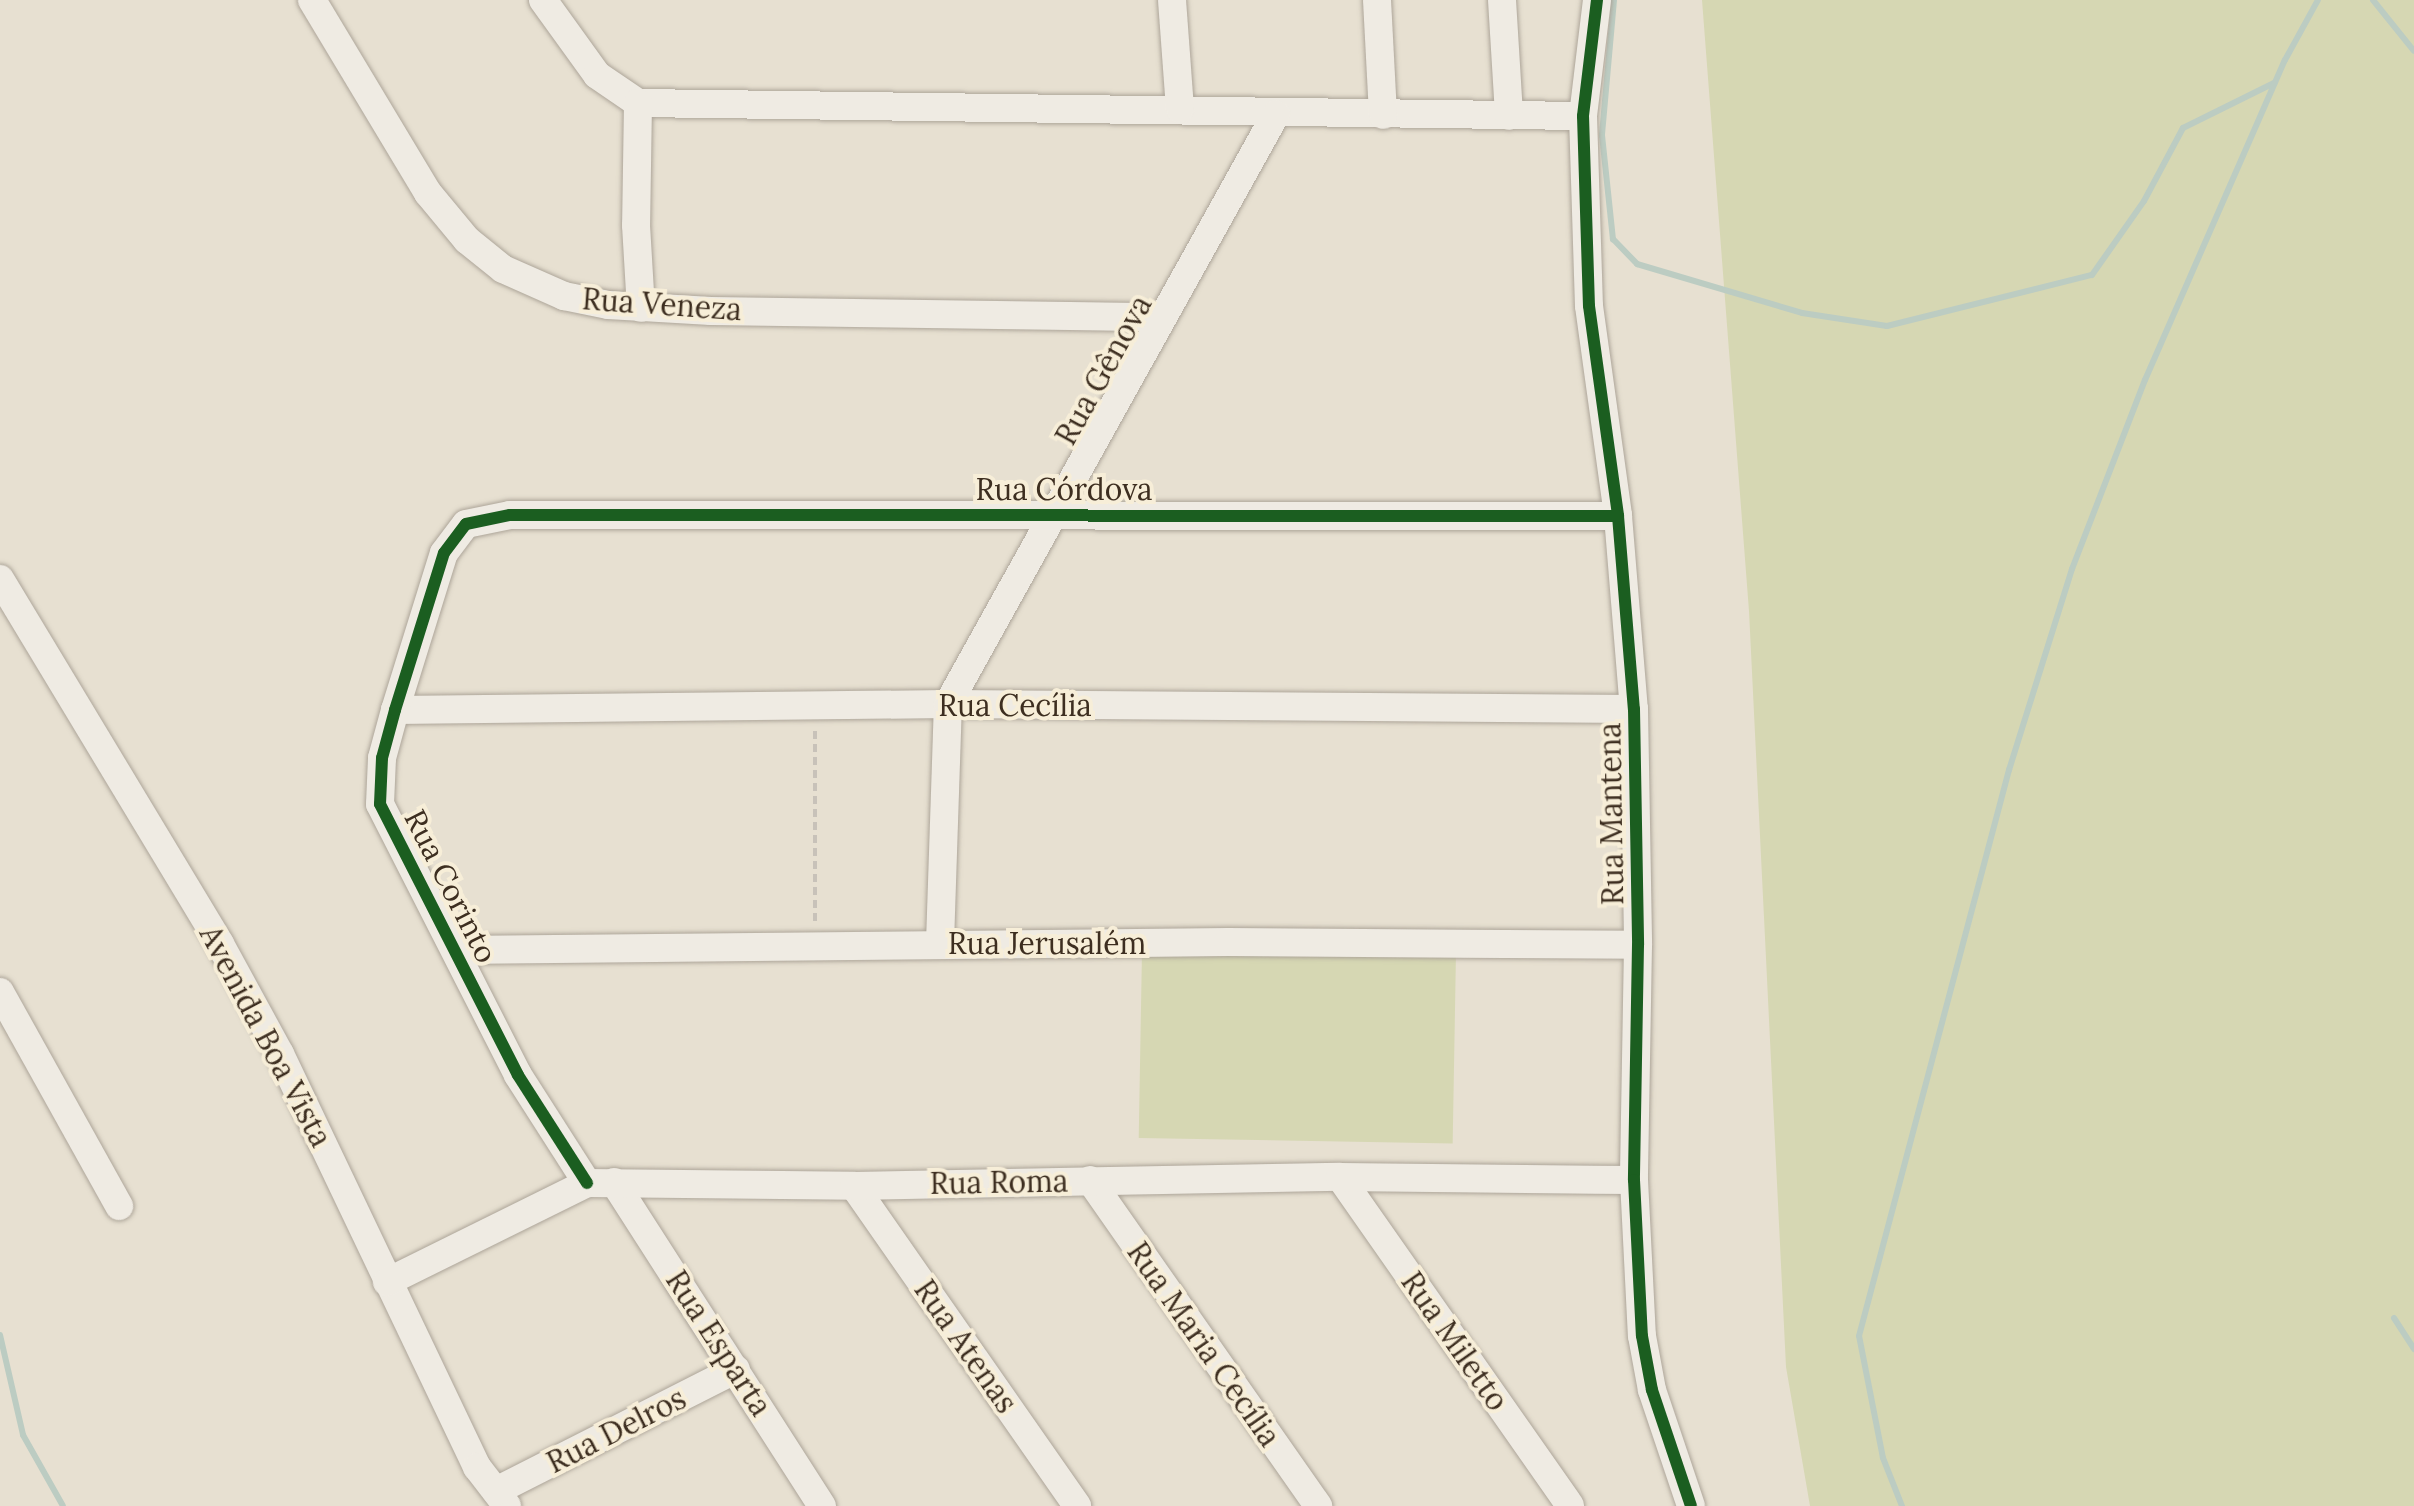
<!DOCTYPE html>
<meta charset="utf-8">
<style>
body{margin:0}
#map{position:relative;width:2414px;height:1506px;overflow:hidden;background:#e7e0d1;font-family:Lora,serif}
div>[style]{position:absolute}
.green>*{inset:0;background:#d6d7b3;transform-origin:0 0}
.stream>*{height:6px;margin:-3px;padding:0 3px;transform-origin:3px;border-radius:3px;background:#bcccc2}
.path>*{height:4px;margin-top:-2px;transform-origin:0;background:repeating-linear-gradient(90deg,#c8c2b9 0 8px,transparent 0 13px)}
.roads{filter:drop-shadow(0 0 2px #ada599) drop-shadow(0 0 2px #ada599)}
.minor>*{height:28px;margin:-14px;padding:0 14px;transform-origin:14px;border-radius:14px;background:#efebe3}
.cycleway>*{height:12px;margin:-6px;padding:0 6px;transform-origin:6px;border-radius:6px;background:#1b5e20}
span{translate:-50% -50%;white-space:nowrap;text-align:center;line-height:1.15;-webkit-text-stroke:8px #f7eed8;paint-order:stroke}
.street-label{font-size:30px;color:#3d2e20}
</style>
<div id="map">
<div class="green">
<div style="clip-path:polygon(1702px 0,2414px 0,2414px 1506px,1810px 1506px,1786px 1367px,1749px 611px)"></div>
<div style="left:1142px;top:950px;width:314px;height:188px;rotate:1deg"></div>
</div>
<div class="stream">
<div style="left:1614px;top:0;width:136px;rotate:95.1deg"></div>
<div style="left:1602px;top:135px;width:105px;rotate:84deg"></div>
<div style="left:1613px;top:239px;width:35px;rotate:46deg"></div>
<div style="left:1637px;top:264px;width:172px;rotate:16.5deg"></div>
<div style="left:1802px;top:313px;width:86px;rotate:8.7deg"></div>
<div style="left:1887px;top:326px;width:211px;rotate:-14deg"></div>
<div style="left:2092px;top:275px;width:90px;rotate:-54.9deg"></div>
<div style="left:2144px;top:201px;width:83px;rotate:-61.9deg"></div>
<div style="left:2183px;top:128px;width:102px;rotate:-26.3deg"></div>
<div style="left:2373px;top:0;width:65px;rotate:51.2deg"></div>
<div style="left:2394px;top:1318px;width:37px;rotate:57deg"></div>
<div style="left:0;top:1335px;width:103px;rotate:77deg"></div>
<div style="left:23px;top:1435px;width:81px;rotate:60.6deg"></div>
<div style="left:1902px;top:1506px;width:52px;rotate:-111.6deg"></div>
<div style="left:1883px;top:1458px;width:124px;rotate:-101.1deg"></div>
<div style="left:1859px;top:1336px;width:586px;rotate:-75.16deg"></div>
<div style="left:2009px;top:770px;width:211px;rotate:-72.6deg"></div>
<div style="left:2072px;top:569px;width:203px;rotate:-68.9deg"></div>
<div style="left:2145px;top:380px;width:349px;rotate:-66.4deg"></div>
<div style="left:2285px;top:60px;width:68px;rotate:-61.2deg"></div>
</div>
<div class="path">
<div style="left:815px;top:921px;width:190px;rotate:-90deg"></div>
</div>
<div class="roads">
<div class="minor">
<div style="left:312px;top:0;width:225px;rotate:59deg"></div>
<div style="left:428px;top:193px;width:61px;rotate:50.3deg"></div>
<div style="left:467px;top:240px;width:46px;rotate:38.9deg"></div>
<div style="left:503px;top:269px;width:67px;rotate:23.9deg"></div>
<div style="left:564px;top:296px;width:45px;rotate:11.6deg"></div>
<div style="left:608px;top:305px;width:103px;rotate:3.3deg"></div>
<div style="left:711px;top:311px;width:449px;rotate:0.8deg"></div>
<div style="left:543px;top:0;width:92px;rotate:54.2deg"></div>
<div style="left:597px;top:75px;width:50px;rotate:34.3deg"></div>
<div style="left:638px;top:103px;width:945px;rotate:0.79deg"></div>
<div style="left:1172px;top:0;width:109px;rotate:85.8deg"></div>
<div style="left:1377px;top:0;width:115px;rotate:87deg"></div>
<div style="left:1502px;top:0;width:116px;rotate:86.5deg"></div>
<div style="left:1597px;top:0;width:117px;rotate:96.9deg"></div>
<div style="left:1583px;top:116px;width:190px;rotate:88.2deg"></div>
<div style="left:1589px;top:306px;width:212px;rotate:82.1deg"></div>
<div style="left:1618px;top:516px;width:194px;rotate:85.3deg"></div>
<div style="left:1634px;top:709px;width:236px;rotate:89deg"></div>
<div style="left:1638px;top:945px;width:235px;rotate:91deg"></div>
<div style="left:1634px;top:1180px;width:156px;rotate:87.1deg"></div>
<div style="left:1642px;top:1336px;width:55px;rotate:79.5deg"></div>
<div style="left:1652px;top:1390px;width:122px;rotate:71.4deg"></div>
<div style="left:638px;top:103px;width:122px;rotate:90.9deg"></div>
<div style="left:636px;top:225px;width:83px;rotate:86.6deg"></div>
<div style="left:0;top:579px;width:426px;rotate:58.9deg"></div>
<div style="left:220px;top:944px;width:125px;rotate:61.4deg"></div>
<div style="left:280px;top:1054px;width:458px;rotate:64.5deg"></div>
<div style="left:477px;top:1467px;width:49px;rotate:52.4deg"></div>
<div style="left:395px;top:710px;width:553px;rotate:-0.62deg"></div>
<div style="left:948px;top:704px;width:686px;rotate:0.42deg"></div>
<div style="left:940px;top:943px;width:239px;rotate:-88.1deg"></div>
<div style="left:948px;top:704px;width:675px;rotate:-60.93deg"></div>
<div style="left:456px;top:950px;width:772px;rotate:-0.59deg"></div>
<div style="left:1228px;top:942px;width:410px;rotate:0.4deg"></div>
<div style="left:0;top:992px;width:245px;rotate:60.9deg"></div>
<div style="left:1340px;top:1177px;width:401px;rotate:55deg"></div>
<div style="left:1090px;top:1180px;width:398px;rotate:55deg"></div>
<div style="left:614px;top:1182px;width:385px;rotate:57.3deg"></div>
<div style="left:587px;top:1183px;width:128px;rotate:-122.6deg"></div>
<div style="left:518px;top:1075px;width:304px;rotate:-117deg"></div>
<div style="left:380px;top:804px;width:46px;rotate:-87.5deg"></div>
<div style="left:382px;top:758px;width:50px;rotate:-74.8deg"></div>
<div style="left:395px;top:710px;width:164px;rotate:-72.7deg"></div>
<div style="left:444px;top:553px;width:36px;rotate:-53deg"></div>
<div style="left:466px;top:524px;width:45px;rotate:-11.6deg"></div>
<div style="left:510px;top:515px;width:1108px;rotate:0.05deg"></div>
<div style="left:854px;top:1186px;width:390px;rotate:55.1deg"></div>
<div style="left:387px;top:1282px;width:223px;rotate:-26.3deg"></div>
<div style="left:587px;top:1183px;width:267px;rotate:0.6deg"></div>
<div style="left:854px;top:1186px;width:486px;rotate:-1.1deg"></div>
<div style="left:1340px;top:1177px;width:294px;rotate:0.6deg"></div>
<div style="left:496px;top:1491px;width:269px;rotate:-26.9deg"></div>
</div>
</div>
<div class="cycleway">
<div style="left:1597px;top:0;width:117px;rotate:96.9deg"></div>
<div style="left:1583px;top:116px;width:190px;rotate:88.2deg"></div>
<div style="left:1589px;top:306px;width:212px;rotate:82.1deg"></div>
<div style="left:1618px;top:516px;width:194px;rotate:85.3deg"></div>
<div style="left:1634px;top:709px;width:236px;rotate:89deg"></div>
<div style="left:1638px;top:945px;width:235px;rotate:91deg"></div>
<div style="left:1634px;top:1180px;width:156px;rotate:87.1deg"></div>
<div style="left:1642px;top:1336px;width:55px;rotate:79.5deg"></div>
<div style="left:1652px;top:1390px;width:122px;rotate:71.4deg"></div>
<div style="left:587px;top:1183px;width:128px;rotate:-122.6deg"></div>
<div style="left:518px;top:1075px;width:304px;rotate:-117deg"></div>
<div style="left:380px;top:804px;width:46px;rotate:-87.5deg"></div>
<div style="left:382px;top:758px;width:50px;rotate:-74.8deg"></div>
<div style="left:395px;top:710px;width:164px;rotate:-72.7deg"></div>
<div style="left:444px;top:553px;width:36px;rotate:-53deg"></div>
<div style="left:466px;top:524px;width:45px;rotate:-11.6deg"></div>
<div style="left:510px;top:515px;width:1108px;rotate:0.05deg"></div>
</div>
<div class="street-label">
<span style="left:662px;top:304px;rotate:4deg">Rua Veneza</span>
<span style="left:1103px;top:370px;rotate:-61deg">Rua Gênova</span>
<span style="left:1064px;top:489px">Rua Córdova</span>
<span style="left:1015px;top:705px">Rua Cecília</span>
<span style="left:1611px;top:814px;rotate:-91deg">Rua Mantena</span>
<span style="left:451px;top:886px;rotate:63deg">Rua Corinto</span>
<span style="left:1047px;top:943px">Rua Jerusalém</span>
<span style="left:266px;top:1036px;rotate:62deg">Avenida Boa Vista</span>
<span style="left:999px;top:1182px;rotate:-1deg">Rua Roma</span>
<span style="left:1455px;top:1341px;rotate:55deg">Rua Miletto</span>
<span style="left:719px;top:1343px;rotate:57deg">Rua Esparta</span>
<span style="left:1204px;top:1344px;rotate:55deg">Rua Maria Cecília</span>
<span style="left:966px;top:1346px;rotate:55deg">Rua Atenas</span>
<span style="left:616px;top:1430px;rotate:-27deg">Rua Delros</span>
</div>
</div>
